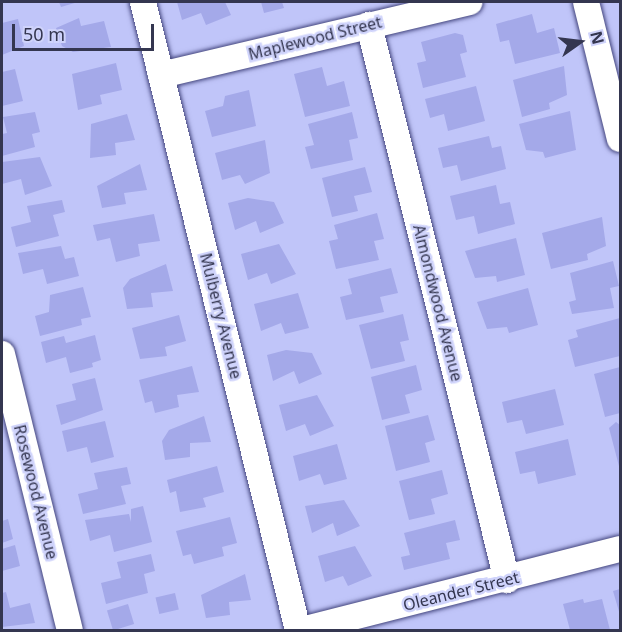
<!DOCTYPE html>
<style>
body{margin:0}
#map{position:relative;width:622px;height:632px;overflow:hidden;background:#c0c5f9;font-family:"Noto Sans",sans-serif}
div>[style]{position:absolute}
.building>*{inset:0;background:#a4a9e9;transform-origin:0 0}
.roads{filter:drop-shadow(0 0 2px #44467e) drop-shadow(0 0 2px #44467e)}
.minor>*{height:26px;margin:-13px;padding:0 13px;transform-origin:13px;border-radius:13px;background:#fff}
span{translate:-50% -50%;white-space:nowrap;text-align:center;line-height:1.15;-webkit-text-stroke:5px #cfd3fb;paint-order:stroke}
.street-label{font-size:16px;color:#343650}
.frame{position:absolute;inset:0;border:3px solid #343650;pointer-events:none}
.north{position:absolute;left:550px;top:12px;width:60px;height:60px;-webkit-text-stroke:4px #cfd3fb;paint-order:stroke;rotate:76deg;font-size:16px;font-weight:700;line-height:24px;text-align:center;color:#343650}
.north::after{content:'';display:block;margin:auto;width:21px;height:27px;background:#343650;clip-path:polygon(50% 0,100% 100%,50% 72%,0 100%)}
.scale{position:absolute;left:12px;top:24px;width:142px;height:27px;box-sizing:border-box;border:3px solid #343650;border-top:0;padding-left:8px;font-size:18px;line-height:21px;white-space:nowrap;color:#343650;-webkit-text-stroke:4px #cfd3fb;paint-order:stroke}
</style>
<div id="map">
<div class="building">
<div style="clip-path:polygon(59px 2px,78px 2px,61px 7px)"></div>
<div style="clip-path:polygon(177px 2px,225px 2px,231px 15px,206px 25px,201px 13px,182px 20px)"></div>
<div style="clip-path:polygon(261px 2px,282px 2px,284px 8px,264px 13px)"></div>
<div style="clip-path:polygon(532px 14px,537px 33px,554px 28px,560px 53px,515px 64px,509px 40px,500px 42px,496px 24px)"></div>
<div style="clip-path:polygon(79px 18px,81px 26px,104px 21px,111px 47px,73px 52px,62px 46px,56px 28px)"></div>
<div style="clip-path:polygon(18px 19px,24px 46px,2px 55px,2px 23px)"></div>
<div style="clip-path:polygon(455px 33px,463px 35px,467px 52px,460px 54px,466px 77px,423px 88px,417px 63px,426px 61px,421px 42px)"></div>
<div style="clip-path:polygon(116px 63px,122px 90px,100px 95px,102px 104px,78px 110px,72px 74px)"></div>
<div style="clip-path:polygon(564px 66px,567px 95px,549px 103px,550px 109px,522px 117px,513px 80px)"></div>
<div style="clip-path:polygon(322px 67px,327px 86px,344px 81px,350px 106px,305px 117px,294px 74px)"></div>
<div style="clip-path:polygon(15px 69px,23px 101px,2px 106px,2px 72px)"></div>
<div style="clip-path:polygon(476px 86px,485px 121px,448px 131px,444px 114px,430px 118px,425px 99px)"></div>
<div style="clip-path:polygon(249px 90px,256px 126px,212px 137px,205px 111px,223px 106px,225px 96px)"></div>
<div style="clip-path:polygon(570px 111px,576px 150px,545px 158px,543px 152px,526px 150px,519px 124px)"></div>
<div style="clip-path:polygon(35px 112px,40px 132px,32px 134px,35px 147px,2px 156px,2px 134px,7px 133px,3px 117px)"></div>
<div style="clip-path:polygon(352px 112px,358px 138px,349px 140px,353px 160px,311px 169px,305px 147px,314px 145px,308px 124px)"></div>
<div style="clip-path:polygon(127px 114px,135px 140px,115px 143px,116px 155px,90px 158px,91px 124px)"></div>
<div style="clip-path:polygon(489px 136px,492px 148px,501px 146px,506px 169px,461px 181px,457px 165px,443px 168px,438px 148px)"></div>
<div style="clip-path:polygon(265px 140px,270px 173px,245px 184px,240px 175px,222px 180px,215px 153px)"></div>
<div style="clip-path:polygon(40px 157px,52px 186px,25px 195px,21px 179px,2px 184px,2px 162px)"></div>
<div style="clip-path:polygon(140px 164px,147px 190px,124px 193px,126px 204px,102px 208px,97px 186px)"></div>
<div style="clip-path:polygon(365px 167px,372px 192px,354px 196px,358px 211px,332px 217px,322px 178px)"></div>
<div style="clip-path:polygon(496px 185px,500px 204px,510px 202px,515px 224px,478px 234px,474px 216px,456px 220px,450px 196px)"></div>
<div style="clip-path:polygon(248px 198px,274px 202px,284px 223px,260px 233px,256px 221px,235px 230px,228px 203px)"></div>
<div style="clip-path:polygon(62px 200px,65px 212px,53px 215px,59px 236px,16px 247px,11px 227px,31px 222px,27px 206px)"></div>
<div style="clip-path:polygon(377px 213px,384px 239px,374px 241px,379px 260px,336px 269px,329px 241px,338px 239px,334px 225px)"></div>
<div style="clip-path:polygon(154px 214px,160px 241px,138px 244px,140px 256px,116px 262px,110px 238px,97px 241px,93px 225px)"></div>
<div style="clip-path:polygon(602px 217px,606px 246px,587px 254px,588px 260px,551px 269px,542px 233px)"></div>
<div style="clip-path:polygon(516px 238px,525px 275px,497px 282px,496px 276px,475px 278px,465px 251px)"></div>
<div style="clip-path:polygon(279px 244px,296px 274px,271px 284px,267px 273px,248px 280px,241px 254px)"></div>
<div style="clip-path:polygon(61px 246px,65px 259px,74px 257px,79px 276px,47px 284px,43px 269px,23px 274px,18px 253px)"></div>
<div style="clip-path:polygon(613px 261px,619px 286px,610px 288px,614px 308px,572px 314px,569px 302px,576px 300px,570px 273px)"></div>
<div style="clip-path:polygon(166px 264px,173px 291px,151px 293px,153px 307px,127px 309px,123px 288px,130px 279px)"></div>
<div style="clip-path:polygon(391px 268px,398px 293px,380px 297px,384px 312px,346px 320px,340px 297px,352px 294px,348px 279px)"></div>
<div style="clip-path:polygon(83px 287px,91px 317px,81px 319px,82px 325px,40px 336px,35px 316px,49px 312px,50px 295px)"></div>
<div style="clip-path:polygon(528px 288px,538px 325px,509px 333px,507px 327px,487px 329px,477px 302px)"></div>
<div style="clip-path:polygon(298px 293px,309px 328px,285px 334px,281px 323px,261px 331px,254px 304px)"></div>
<div style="clip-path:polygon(403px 314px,409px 340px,400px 342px,405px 361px,371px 369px,359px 325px)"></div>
<div style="clip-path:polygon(179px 315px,186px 341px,165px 347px,167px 356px,140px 359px,132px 328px)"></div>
<div style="clip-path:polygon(620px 318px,620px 356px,575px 367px,568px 340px,578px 337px,576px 330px)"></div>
<div style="clip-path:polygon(95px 335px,101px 360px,92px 363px,93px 367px,70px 373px,66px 357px,46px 363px,41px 342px,64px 336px,66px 343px)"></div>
<div style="clip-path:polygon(286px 350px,312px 353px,322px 374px,299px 384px,294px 371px,273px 381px,267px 355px)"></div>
<div style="clip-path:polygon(416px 365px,422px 390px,405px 395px,410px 413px,382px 420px,371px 377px)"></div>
<div style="clip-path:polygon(192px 366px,199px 392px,177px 395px,179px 407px,155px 413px,152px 401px,145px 403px,139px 380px)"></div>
<div style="clip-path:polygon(620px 367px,620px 413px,605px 417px,594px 374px)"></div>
<div style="clip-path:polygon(95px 378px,103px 410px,61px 425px,56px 405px,76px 400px,72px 384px)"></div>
<div style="clip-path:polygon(555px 389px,564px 425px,526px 434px,522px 420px,507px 423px,502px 402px)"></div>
<div style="clip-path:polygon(317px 395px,334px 426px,310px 436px,305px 424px,286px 431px,279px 405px)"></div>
<div style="clip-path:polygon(428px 415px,435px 440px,425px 443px,430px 462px,396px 471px,385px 426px)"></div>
<div style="clip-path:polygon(204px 416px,211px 442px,190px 443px,190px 457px,165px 460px,162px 441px,169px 430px)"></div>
<div style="clip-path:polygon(105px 421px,114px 457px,91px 463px,87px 447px,67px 452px,62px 431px)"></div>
<div style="clip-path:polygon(616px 422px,620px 425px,620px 470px,609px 428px)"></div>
<div style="clip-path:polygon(568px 439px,576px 475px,538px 484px,535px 471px,520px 474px,515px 452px)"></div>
<div style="clip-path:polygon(337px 444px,347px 479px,324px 485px,320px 474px,299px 481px,293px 456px)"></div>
<div style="clip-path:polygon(217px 466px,224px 492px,203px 498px,206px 507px,180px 512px,176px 491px,170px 493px,167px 480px)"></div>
<div style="clip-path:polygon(127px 467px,131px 484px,121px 486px,126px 504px,83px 514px,78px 494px,98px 489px,94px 473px)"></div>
<div style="clip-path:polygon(442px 470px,448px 494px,431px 499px,435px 514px,409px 520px,399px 481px)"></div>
<div style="clip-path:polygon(344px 500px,360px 526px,337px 536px,333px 523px,312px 533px,305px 506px)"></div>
<div style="clip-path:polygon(143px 506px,152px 542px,114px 552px,110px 535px,90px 541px,85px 520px,129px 514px,131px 522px,131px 509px)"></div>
<div style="clip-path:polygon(230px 517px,237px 543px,222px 547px,224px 556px,194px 564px,191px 554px,183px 556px,176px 531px)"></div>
<div style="clip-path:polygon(8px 519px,13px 539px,2px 543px,2px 521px)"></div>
<div style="clip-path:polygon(455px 520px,460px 540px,446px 543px,450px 559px,404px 570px,401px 557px,410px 555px,404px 533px)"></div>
<div style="clip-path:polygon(15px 545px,20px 566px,2px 571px,2px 549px)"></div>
<div style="clip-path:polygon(355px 546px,372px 576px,348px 586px,343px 576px,325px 582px,318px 556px)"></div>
<div style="clip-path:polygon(151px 554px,155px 571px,144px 574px,148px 593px,106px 604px,101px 583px,121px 578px,117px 562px)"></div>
<div style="clip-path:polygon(245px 574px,251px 600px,229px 602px,230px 615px,206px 618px,201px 595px)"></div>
<div style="clip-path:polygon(620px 589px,620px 615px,613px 591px)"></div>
<div style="clip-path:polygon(6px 592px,10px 608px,30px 603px,35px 623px,2px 627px,2px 593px)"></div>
<div style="left:175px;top:593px;width:17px;height:20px;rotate:77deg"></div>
<div style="clip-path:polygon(583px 599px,584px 603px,602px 599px,610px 630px,570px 630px,563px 604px)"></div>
<div style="left:128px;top:604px;width:21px;height:22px;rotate:73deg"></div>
</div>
<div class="roads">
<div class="minor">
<div style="left:143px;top:2px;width:647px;rotate:76.14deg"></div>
<div style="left:586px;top:2px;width:141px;rotate:76.1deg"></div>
<div style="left:369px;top:25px;width:572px;rotate:76.04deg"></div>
<div style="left:161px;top:75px;width:317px;rotate:-13.3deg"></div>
<div style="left:2px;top:354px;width:284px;rotate:76.2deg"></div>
<div style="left:302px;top:630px;width:328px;rotate:-14.3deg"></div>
</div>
</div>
<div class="street-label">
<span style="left:315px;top:38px;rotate:-14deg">Maplewood Street</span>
<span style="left:438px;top:303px;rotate:76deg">Almondwood Avenue</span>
<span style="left:221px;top:316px;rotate:76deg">Mulberry Avenue</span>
<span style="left:36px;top:492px;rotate:76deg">Rosewood Avenue</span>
<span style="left:461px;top:591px;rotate:-14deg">Oleander Street</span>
</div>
<div class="frame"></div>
<div class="north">N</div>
<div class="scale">50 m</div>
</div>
